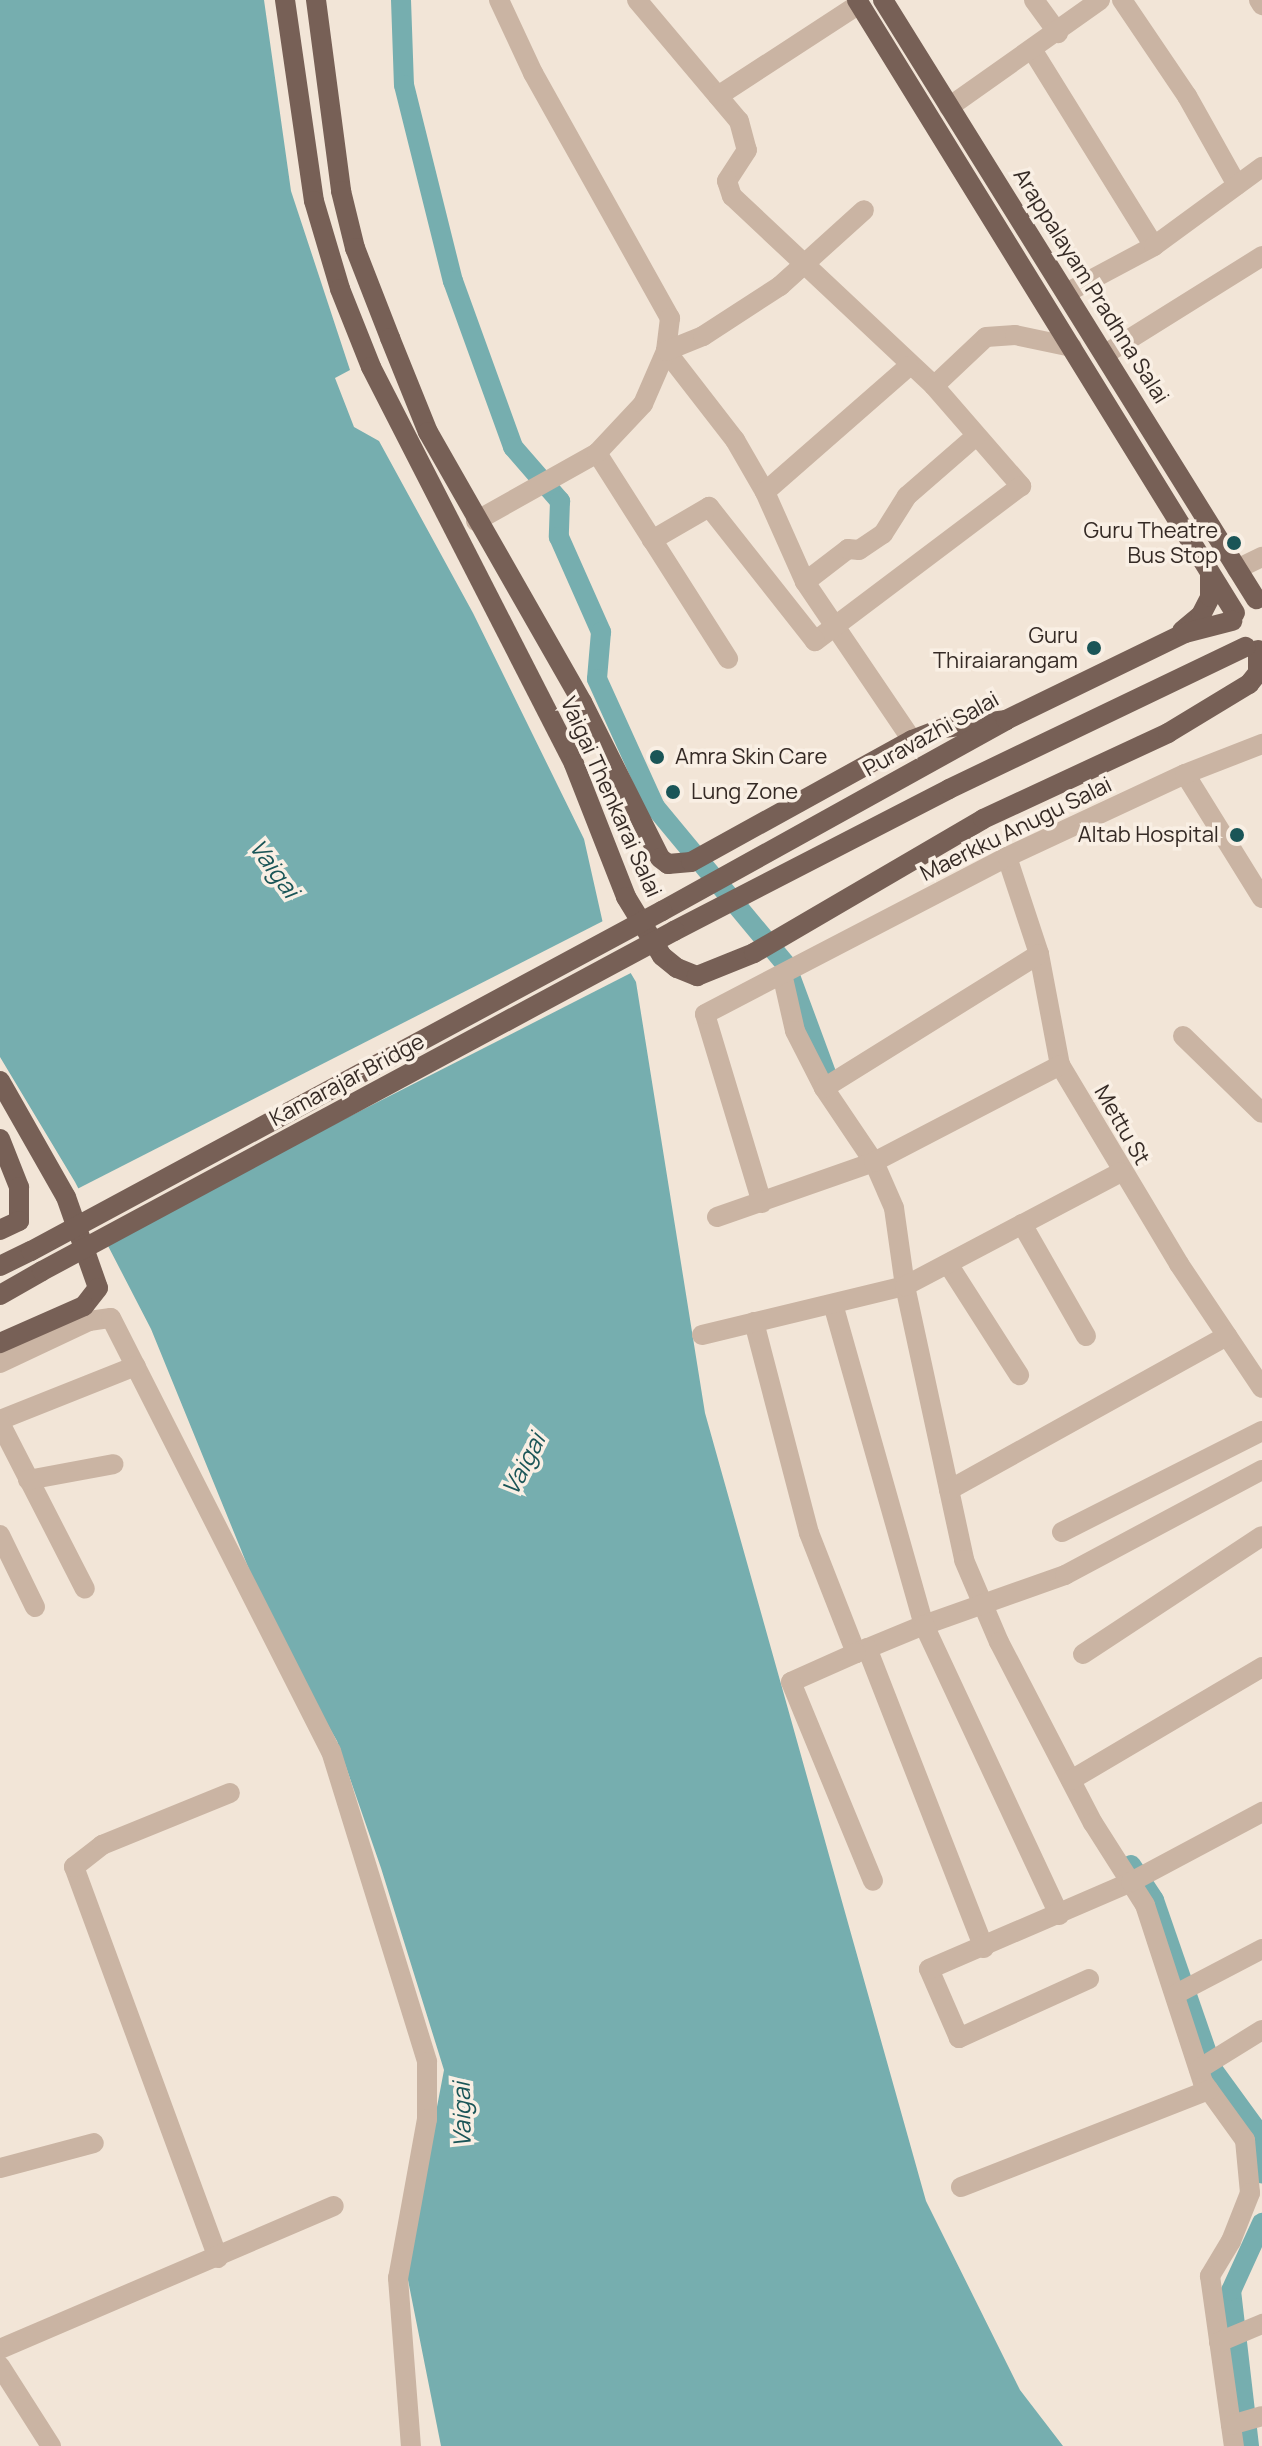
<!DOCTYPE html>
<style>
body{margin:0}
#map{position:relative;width:1262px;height:2446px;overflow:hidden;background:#f2e5d7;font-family:Manrope,sans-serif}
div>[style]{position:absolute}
.water>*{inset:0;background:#76aeaf}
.pier>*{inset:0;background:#f2e5d7;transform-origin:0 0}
.canal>*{height:20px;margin:-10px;padding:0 10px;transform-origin:10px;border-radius:10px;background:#76aeaf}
.minor>*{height:20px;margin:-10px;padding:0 10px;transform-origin:10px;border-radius:10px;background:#cab4a3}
.major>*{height:20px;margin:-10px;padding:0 10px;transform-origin:10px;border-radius:10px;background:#776056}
.major-bridge>*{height:20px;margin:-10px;padding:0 10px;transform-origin:10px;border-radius:10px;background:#776056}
.dots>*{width:22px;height:22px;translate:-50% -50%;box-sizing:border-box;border:4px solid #f9efe4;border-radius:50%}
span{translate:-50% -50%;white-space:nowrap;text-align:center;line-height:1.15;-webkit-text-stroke:7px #f9efe4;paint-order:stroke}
.street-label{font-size:22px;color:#352a25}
.poi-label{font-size:22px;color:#352a25}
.right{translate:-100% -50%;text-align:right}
.left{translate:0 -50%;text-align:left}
.water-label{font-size:24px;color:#1a5557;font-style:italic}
</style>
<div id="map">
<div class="water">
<div style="clip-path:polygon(0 0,264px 0,291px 191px,350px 370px,335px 378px,354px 427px,379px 441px,473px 613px,584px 839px,604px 928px,636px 982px,705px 1413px,926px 2201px,1020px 2390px,1063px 2446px,441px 2446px,406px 2270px,444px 2070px,381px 1868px,337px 1741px,275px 1633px,151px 1329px,75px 1182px,0 1057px)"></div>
</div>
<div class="pier">
<div style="left:607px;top:919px;width:59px;height:598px;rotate:63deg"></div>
</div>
<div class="canal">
<div style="left:401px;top:0;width:85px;rotate:88deg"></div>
<div style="left:404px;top:85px;width:202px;rotate:76deg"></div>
<div style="left:453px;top:281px;width:177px;rotate:70.1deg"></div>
<div style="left:513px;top:447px;width:72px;rotate:49deg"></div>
<div style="left:560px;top:501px;width:36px;rotate:92deg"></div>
<div style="left:559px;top:537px;width:104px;rotate:66.1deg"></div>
<div style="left:601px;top:632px;width:47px;rotate:94.9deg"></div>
<div style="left:597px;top:679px;width:141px;rotate:65.6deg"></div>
<div style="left:655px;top:807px;width:205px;rotate:50.3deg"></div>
<div style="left:786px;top:965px;width:118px;rotate:69.7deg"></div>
<div style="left:1131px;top:1865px;width:42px;rotate:56.7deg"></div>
<div style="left:1154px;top:1900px;width:180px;rotate:70.9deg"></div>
<div style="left:1213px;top:2070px;width:73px;rotate:53.9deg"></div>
<div style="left:1256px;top:2129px;width:45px;rotate:82.4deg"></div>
<div style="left:1249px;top:2446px;width:156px;rotate:-96.6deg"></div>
<div style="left:1231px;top:2291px;width:75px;rotate:-65.5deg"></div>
</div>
<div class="minor">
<div style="left:499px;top:0;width:81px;rotate:65deg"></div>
<div style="left:533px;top:73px;width:281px;rotate:60.8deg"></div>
<div style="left:670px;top:318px;width:33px;rotate:97deg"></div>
<div style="left:666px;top:351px;width:113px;rotate:52.2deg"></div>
<div style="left:735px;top:440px;width:60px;rotate:60deg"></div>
<div style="left:765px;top:492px;width:98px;rotate:66deg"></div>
<div style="left:805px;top:582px;width:191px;rotate:55.9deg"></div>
<div style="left:637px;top:0;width:158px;rotate:49.9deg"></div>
<div style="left:739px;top:121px;width:30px;rotate:75deg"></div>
<div style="left:747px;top:150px;width:37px;rotate:123deg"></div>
<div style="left:727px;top:181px;width:16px;rotate:72deg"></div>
<div style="left:732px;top:196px;width:277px;rotate:43.2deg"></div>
<div style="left:934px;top:386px;width:133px;rotate:49deg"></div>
<div style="left:1021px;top:486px;width:258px;rotate:143deg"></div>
<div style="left:815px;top:641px;width:171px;rotate:-128.3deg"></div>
<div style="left:709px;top:507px;width:66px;rotate:149.9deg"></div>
<div style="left:1034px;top:0;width:41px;rotate:54deg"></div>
<div style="left:1122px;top:0;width:116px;rotate:55.9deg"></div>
<div style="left:1187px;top:96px;width:102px;rotate:60.7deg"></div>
<div style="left:1259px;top:0;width:6px;rotate:59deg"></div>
<div style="left:1033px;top:51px;width:229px;rotate:58.2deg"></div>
<div style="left:718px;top:96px;width:168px;rotate:-33.1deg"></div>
<div style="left:949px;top:107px;width:185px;rotate:-35.3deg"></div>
<div style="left:1068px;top:292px;width:98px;rotate:-28.1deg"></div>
<div style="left:1154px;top:246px;width:134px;rotate:-36.2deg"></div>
<div style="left:1107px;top:353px;width:183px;rotate:-32deg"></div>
<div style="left:934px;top:386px;width:71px;rotate:-43.3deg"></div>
<div style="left:986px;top:337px;width:29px;rotate:-4deg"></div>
<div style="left:1015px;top:335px;width:58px;rotate:11.9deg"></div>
<div style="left:597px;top:453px;width:244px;rotate:57.5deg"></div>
<div style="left:765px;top:492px;width:191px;rotate:-41.2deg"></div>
<div style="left:476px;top:521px;width:139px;rotate:-29.3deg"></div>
<div style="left:597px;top:453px;width:67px;rotate:-46.8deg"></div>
<div style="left:643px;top:404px;width:58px;rotate:-66.5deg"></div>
<div style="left:666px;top:351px;width:40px;rotate:-22deg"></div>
<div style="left:703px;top:336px;width:92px;rotate:-33deg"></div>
<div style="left:780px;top:286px;width:113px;rotate:-42.1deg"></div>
<div style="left:1237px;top:569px;width:28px;rotate:-26deg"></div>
<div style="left:805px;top:582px;width:54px;rotate:-37.5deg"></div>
<div style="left:848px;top:549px;width:11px;rotate:5deg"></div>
<div style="left:859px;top:550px;width:29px;rotate:-34deg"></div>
<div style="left:883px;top:534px;width:45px;rotate:-57.7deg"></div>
<div style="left:907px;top:496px;width:91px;rotate:-41deg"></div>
<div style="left:1185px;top:774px;width:146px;rotate:58.2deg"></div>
<div style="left:1007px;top:857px;width:102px;rotate:71.7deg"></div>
<div style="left:1039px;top:954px;width:113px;rotate:79.3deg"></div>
<div style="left:1060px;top:1065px;width:232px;rotate:59.1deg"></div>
<div style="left:1179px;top:1264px;width:149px;rotate:56.2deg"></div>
<div style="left:783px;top:978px;width:54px;rotate:77.2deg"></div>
<div style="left:795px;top:1031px;width:64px;rotate:63deg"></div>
<div style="left:824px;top:1088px;width:89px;rotate:56deg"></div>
<div style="left:874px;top:1162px;width:50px;rotate:66.5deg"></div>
<div style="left:894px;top:1208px;width:79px;rotate:82deg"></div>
<div style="left:905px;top:1286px;width:280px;rotate:77.8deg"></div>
<div style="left:964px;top:1560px;width:89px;rotate:66.9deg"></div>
<div style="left:999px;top:1642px;width:204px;rotate:62.6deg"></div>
<div style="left:1093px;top:1823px;width:97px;rotate:57.6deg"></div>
<div style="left:1145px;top:1905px;width:186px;rotate:71.9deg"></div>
<div style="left:1203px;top:2082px;width:72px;rotate:54.1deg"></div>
<div style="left:1245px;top:2140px;width:53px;rotate:84.6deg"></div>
<div style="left:1250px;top:2193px;width:52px;rotate:111.6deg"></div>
<div style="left:1231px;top:2241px;width:41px;rotate:121deg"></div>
<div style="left:1210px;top:2276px;width:172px;rotate:82deg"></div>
<div style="left:1183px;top:1036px;width:110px;rotate:44.3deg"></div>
<div style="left:824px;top:1088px;width:253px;rotate:-31.9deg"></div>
<div style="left:762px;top:1203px;width:197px;rotate:-106.8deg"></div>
<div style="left:705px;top:1014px;width:340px;rotate:-27.5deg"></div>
<div style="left:1007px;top:857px;width:196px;rotate:-25deg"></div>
<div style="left:1185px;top:774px;width:83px;rotate:-21.3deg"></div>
<div style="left:717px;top:1217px;width:166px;rotate:-19.3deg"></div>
<div style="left:874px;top:1162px;width:210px;rotate:-27.5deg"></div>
<div style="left:1022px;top:1224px;width:129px;rotate:60.3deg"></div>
<div style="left:948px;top:1264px;width:132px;rotate:57.4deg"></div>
<div style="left:833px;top:1304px;width:334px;rotate:74.2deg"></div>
<div style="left:924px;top:1625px;width:150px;rotate:-19.5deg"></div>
<div style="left:1065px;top:1575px;width:223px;rotate:-28.1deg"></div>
<div style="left:754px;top:1322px;width:218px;rotate:75.4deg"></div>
<div style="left:809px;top:1533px;width:129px;rotate:68.6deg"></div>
<div style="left:856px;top:1653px;width:74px;rotate:-22.4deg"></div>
<div style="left:924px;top:1625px;width:320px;rotate:65deg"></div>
<div style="left:702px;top:1335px;width:209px;rotate:-13.6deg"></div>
<div style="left:905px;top:1286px;width:244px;rotate:-27.8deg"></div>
<div style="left:0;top:1363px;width:98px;rotate:-25.3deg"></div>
<div style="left:89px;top:1321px;width:22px;rotate:-8deg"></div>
<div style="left:111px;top:1318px;width:486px;rotate:63.1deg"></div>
<div style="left:331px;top:1751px;width:325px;rotate:72.8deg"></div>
<div style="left:427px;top:2062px;width:57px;rotate:90deg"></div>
<div style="left:427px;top:2119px;width:162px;rotate:100.3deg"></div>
<div style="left:398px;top:2278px;width:169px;rotate:85.6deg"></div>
<div style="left:0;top:1420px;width:146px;rotate:-21.7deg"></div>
<div style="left:0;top:1423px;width:186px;rotate:62.9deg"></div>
<div style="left:28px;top:1480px;width:87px;rotate:-10.5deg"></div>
<div style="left:949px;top:1490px;width:318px;rotate:-29deg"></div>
<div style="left:1062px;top:1532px;width:224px;rotate:-26.8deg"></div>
<div style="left:0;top:1535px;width:80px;rotate:64.1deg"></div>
<div style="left:867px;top:1648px;width:322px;rotate:68.7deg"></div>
<div style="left:856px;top:1653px;width:71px;rotate:156deg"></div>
<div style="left:791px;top:1682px;width:215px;rotate:67.6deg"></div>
<div style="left:1083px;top:1654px;width:214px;rotate:-33.4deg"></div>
<div style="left:1071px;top:1780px;width:222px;rotate:-30.6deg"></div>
<div style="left:1089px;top:1979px;width:143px;rotate:155.6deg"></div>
<div style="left:959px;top:2038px;width:75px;rotate:-113.5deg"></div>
<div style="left:929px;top:1969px;width:220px;rotate:-23.3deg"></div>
<div style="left:1131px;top:1882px;width:149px;rotate:-28.1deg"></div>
<div style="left:1176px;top:1994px;width:97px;rotate:-27.6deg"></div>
<div style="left:1199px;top:2069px;width:74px;rotate:-31.8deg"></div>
<div style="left:0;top:2168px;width:97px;rotate:-14.9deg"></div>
<div style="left:961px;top:2187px;width:266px;rotate:-21.4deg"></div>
<div style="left:218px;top:2258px;width:417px;rotate:-110.2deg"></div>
<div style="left:74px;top:1867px;width:36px;rotate:-38deg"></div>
<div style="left:102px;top:1845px;width:138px;rotate:-22.1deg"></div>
<div style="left:1219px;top:2342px;width:47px;rotate:-22.7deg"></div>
<div style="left:0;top:2349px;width:363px;rotate:-23.2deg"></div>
<div style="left:0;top:2366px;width:95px;rotate:57.5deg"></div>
<div style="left:1231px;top:2425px;width:32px;rotate:-16deg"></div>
</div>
<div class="major">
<div style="left:285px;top:0;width:203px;rotate:81.8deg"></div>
<div style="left:314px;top:201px;width:92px;rotate:73.5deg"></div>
<div style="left:340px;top:289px;width:84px;rotate:68.3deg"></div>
<div style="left:371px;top:367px;width:446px;rotate:62.9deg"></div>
<div style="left:574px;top:764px;width:143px;rotate:68.6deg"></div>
<div style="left:626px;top:897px;width:69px;rotate:58.6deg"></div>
<div style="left:662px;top:956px;width:19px;rotate:39deg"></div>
<div style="left:677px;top:968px;width:22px;rotate:22deg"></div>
<div style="left:697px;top:976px;width:61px;rotate:-22deg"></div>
<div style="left:754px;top:953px;width:265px;rotate:-30.3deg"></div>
<div style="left:983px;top:819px;width:204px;rotate:-24.9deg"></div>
<div style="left:1168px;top:733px;width:95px;rotate:-31.2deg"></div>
<div style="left:1249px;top:684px;width:14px;rotate:-51deg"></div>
<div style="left:1258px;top:673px;width:23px;rotate:-90deg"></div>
<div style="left:316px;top:0;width:193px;rotate:82.5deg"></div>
<div style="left:341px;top:191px;width:59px;rotate:76.2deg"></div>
<div style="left:355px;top:248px;width:97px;rotate:68.7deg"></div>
<div style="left:390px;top:338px;width:101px;rotate:68deg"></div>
<div style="left:428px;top:432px;width:311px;rotate:60.3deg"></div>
<div style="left:582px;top:702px;width:174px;rotate:63.4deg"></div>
<div style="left:660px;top:858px;width:10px;rotate:37deg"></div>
<div style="left:668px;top:864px;width:23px;rotate:-5deg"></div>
<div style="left:691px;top:862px;width:252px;rotate:-28.9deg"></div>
<div style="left:912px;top:740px;width:34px;rotate:-21deg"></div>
<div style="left:944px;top:728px;width:63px;rotate:-7.4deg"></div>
<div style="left:857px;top:0;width:720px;rotate:58.34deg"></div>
<div style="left:883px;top:0;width:706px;rotate:58.09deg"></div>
<div style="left:1182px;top:631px;width:25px;rotate:-40deg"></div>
<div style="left:1201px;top:615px;width:20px;rotate:-63deg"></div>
<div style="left:1210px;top:597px;width:22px;rotate:-90deg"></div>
<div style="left:662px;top:911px;width:393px;rotate:-29deg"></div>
<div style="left:1006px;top:720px;width:199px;rotate:-25.9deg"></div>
<div style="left:1185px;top:633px;width:49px;rotate:-14.3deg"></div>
<div style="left:674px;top:931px;width:309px;rotate:-27.3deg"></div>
<div style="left:949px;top:789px;width:329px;rotate:-25.6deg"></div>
<div style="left:0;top:1081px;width:133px;rotate:60.4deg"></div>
<div style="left:66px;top:1197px;width:96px;rotate:70.6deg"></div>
<div style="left:98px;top:1288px;width:23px;rotate:128deg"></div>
<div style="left:84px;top:1306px;width:92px;rotate:156.2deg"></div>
<div style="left:0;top:1139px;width:52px;rotate:68.4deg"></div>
<div style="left:19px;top:1187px;width:34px;rotate:90deg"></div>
<div style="left:19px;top:1221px;width:21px;rotate:155deg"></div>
<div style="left:0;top:1266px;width:34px;rotate:-26deg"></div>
<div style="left:0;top:1295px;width:48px;rotate:-29.7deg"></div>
</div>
<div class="major-bridge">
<div style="left:31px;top:1251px;width:717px;rotate:-28.32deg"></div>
<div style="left:42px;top:1271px;width:718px;rotate:-28.28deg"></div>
</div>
<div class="dots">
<div style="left:1234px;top:543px;background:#1a5557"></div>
<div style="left:1094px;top:648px;background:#1a5557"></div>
<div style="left:657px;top:757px;background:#1a5557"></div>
<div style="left:673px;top:792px;background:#1a5557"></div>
<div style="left:1237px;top:835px;background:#1a5557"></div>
</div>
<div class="street-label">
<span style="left:1091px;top:286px;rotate:58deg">Arappalayam Pradhna Salai</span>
<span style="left:931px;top:734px;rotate:-29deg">Puravazhi Salai</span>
<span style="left:611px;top:797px;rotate:66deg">Vaigai Thenkarai Salai</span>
<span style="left:1016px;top:829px;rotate:-26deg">Maerkku Anugu Salai</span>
<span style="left:347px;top:1080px;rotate:-28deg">Kamarajar Bridge</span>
<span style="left:1122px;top:1125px;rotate:60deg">Mettu St</span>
</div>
<div class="poi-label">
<span class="right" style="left:1218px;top:543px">Guru Theatre<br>Bus Stop</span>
<span class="right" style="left:1078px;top:648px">Guru<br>Thiraiarangam</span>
<span class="left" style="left:675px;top:757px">Amra Skin Care</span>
<span class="left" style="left:691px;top:792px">Lung Zone</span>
<span class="right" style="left:1219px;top:835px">Altab Hospital</span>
</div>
<div class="water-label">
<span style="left:275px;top:868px;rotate:54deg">Vaigai</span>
<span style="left:523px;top:1464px;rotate:-63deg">Vaigai</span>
<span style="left:461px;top:2115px;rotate:-91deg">Vaigai</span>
</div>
</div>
